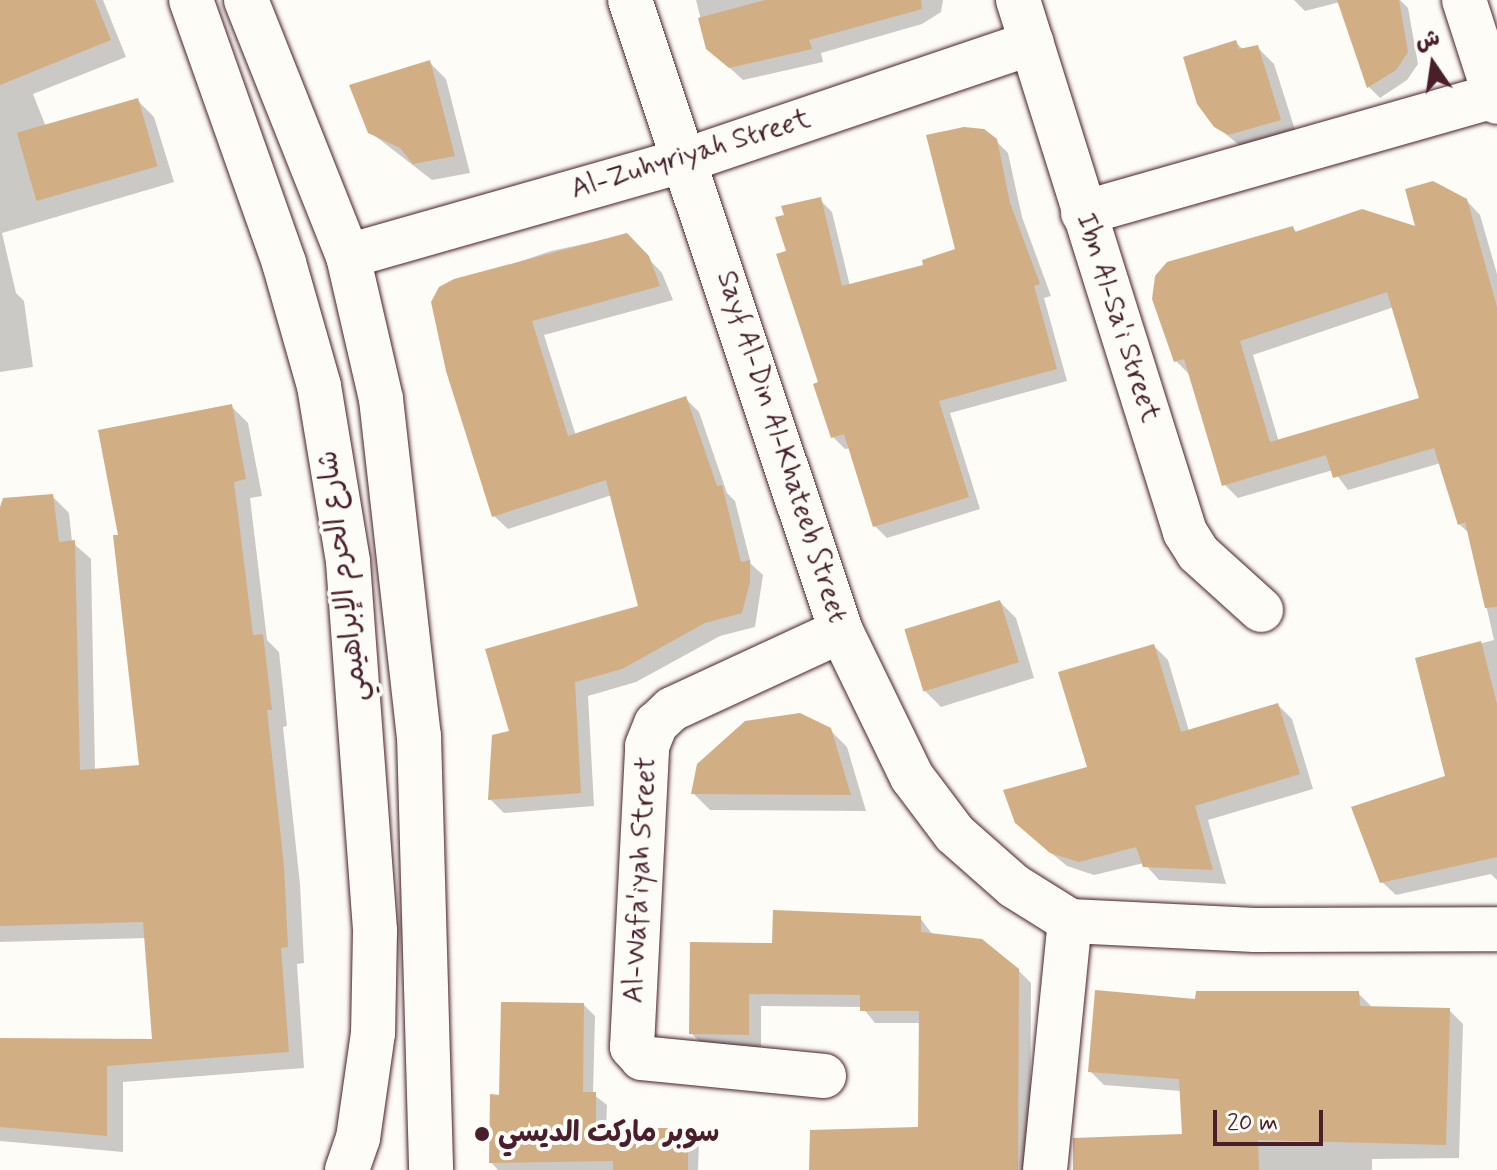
<!DOCTYPE html>
<meta charset="utf-8">
<style>
body{margin:0}
#map{position:relative;width:1497px;height:1170px;overflow:hidden;background:#fdfcf7;font-family:Mynerve,"Playpen Sans Arabic",sans-serif}
div>[style]{position:absolute}
.shadow>*{inset:0;background:#0003}
.building>*{inset:0;background:#d2ae84;transform-origin:0 0}
.roads{filter:drop-shadow(0 0 2px #4a1f2b) drop-shadow(0 0 2px #4a1f2b)}
.minor>*{height:44px;margin:-22px;padding:0 22px;transform-origin:22px;border-radius:22px;background:#fdfcf7}
.dots>*{width:22px;height:22px;translate:-50% -50%;box-sizing:border-box;border:4px solid #fdfcf7;border-radius:50%}
span{translate:-50% -50%;white-space:nowrap;text-align:center;line-height:1.15;-webkit-text-stroke:8px #fdfcf7;paint-order:stroke}
.street-label{font-size:28px;color:#4a1f2b}
.poi-label{font-size:28px;color:#4a1f2b;font-weight:700}
.left{translate:0 -50%;text-align:left}
.north{position:absolute;left:1393px;top:24px;width:80px;height:80px;-webkit-text-stroke:6px #fdfcf7;paint-order:stroke;rotate:347deg;font-size:22px;font-weight:700;line-height:32px;text-align:center;color:#4a1f2b}
.north::after{content:'';display:block;margin:auto;width:28px;height:36px;background:#4a1f2b;clip-path:polygon(50% 0,100% 100%,50% 72%,0 100%)}
.scale{position:absolute;left:1213px;top:1110px;width:110px;height:36px;box-sizing:border-box;border:4px solid #4a1f2b;border-top:0;padding-left:10px;font-size:24px;line-height:28px;white-space:nowrap;color:#4a1f2b;-webkit-text-stroke:6px #fdfcf7;paint-order:stroke}
</style>
<div id="map">
<div class="shadow">
<div style="clip-path:polygon(0 0,103px 0,126px 57px,33px 94px,46px 127px,137px 100px,154px 117px,174px 182px,2px 233px,16px 293px,24px 301px,33px 367px,0 372px)"></div>
<div style="clip-path:polygon(696px 0,943px 0,941px 12px,922px 24px,821px 53px,823px 62px,743px 80px,708px 48px)"></div>
<div style="clip-path:polygon(1294px 0,1400px 0,1408px 8px,1418px 64px,1407px 80px,1380px 98px,1369px 87px,1340px 2px,1305px 11px)"></div>
<div style="clip-path:polygon(1235px 42px,1244px 50px,1257px 47px,1274px 64px,1297px 136px,1246px 151px,1215px 125px)"></div>
<div style="clip-path:polygon(429px 62px,446px 79px,470px 173px,432px 180px,370px 132px)"></div>
<div style="clip-path:polygon(995px 140px,1008px 153px,1022px 217px,1051px 296px,1044px 298px,1067px 381px,950px 413px,980px 509px,887px 538px,875px 526px,851px 448px,845px 449px,833px 437px,789px 252px,820px 200px,832px 212px,850px 286px,926px 267px,957px 251px)"></div>
<div style="clip-path:polygon(evenodd,1466px 200px,1480px 215px,1497px 274px,1497px 880px,1491px 874px,1396px 895px,1382px 882px,1447px 778px,1418px 660px,1494px 640px,1470px 534px,1459px 524px,1441px 463px,1348px 490px,1333px 470px,1238px 498px,1224px 484px,1190px 375px,1176px 361px,1292px 228px,1298px 233px,1418px 229px,1466px 200px,1394px 307px,1422px 400px,1279px 442px,1253px 355px,1394px 307px)"></div>
<div style="clip-path:polygon(626px 235px,662px 273px,673px 300px,544px 335px,576px 436px,685px 398px,699px 412px,727px 493px,735px 501px,751px 564px,763px 575px,755px 627px,720px 636px,636px 682px,588px 696px,594px 806px,504px 813px,490px 799px,511px 733px,641px 607px,612px 495px,508px 529px,494px 516px,441px 288px,551px 251px)"></div>
<div style="clip-path:polygon(231px 406px,248px 423px,262px 496px,250px 498px,267px 640px,279px 652px,287px 726px,283px 727px,300px 884px,304px 963px,297px 964px,304px 1068px,123px 1082px,123px 1152px,0 1141px,0 1040px,154px 1041px,146px 938px,0 942px,0 509px,52px 496px,69px 513px,72px 542px,91px 559px,95px 771px,141px 767px,121px 537px)"></div>
<div style="clip-path:polygon(1000px 602px,1016px 618px,1034px 678px,941px 707px,924px 690px)"></div>
<div style="clip-path:polygon(1154px 646px,1168px 660px,1189px 731px,1278px 705px,1292px 719px,1313px 789px,1208px 820px,1226px 884px,1159px 880px,1144px 863px,1094px 875px,1067px 866px,1032px 837px,1089px 768px)"></div>
<div style="clip-path:polygon(830px 730px,847px 747px,866px 811px,710px 810px,693px 793px)"></div>
<div style="clip-path:polygon(920px 918px,933px 935px,1018px 970px,1031px 983px,1030px 1170px,811px 1170px,920px 1129px,921px 1023px,875px 1023px,862px 1007px,761px 1006px,761px 1047px,704px 1046px,691px 1033px,774px 945px)"></div>
<div style="clip-path:polygon(1358px 993px,1373px 1008px,1449px 1010px,1463px 1024px,1459px 1158px,1372px 1159px,1372px 1170px,1076px 1170px,1184px 1136px,1181px 1091px,1104px 1085px,1090px 1071px,1197px 1001px)"></div>
<div style="clip-path:polygon(584px 1005px,595px 1016px,593px 1094px,607px 1105px,606px 1130px,687px 1130px,699px 1142px,698px 1170px,498px 1170px,491px 1162px,501px 1097px)"></div>
</div>
<div class="building">
<div style="clip-path:polygon(0 0,95px 0,111px 40px,0 85px)"></div>
<div style="clip-path:polygon(765px 0,921px 0,922px 9px,809px 40px,812px 49px,729px 68px,706px 49px,698px 18px)"></div>
<div style="clip-path:polygon(1337px 0,1399px 0,1408px 52px,1396px 70px,1367px 88px)"></div>
<div style="clip-path:polygon(1236px 40px,1239px 49px,1258px 45px,1281px 120px,1228px 135px,1214px 127px,1197px 104px,1183px 57px)"></div>
<div style="clip-path:polygon(430px 60px,455px 156px,413px 164px,400px 148px,368px 133px,349px 85px)"></div>
<div style="left:138px;top:98px;width:71px;height:126px;rotate:74deg"></div>
<div style="clip-path:polygon(964px 127px,984px 129px,997px 139px,1010px 203px,1040px 284px,1034px 286px,1057px 369px,939px 401px,969px 497px,873px 527px,844px 434px,831px 438px,813px 384px,818px 382px,776px 254px,786px 251px,775px 217px,784px 215px,781px 206px,821px 197px,842px 286px,923px 265px,922px 260px,955px 249px,926px 135px)"></div>
<div style="clip-path:polygon(evenodd,1433px 181px,1467px 199px,1497px 307px,1497px 607px,1485px 608px,1465px 522px,1458px 525px,1434px 448px,1333px 478px,1326px 455px,1222px 486px,1184px 359px,1174px 362px,1152px 299px,1155px 276px,1167px 262px,1293px 226px,1295px 232px,1362px 209px,1415px 226px,1405px 189px,1433px 181px,1387px 292px,1419px 398px,1270px 442px,1240px 341px,1387px 292px)"></div>
<div style="clip-path:polygon(627px 233px,649px 256px,660px 286px,532px 321px,568px 436px,686px 396px,717px 486px,722px 485px,741px 562px,750px 560px,750px 582px,742px 613px,705px 623px,622px 669px,575px 682px,581px 793px,488px 800px,492px 735px,509px 731px,485px 649px,638px 606px,606px 480px,492px 517px,446px 371px,431px 302px,439px 287px,454px 279px)"></div>
<div style="clip-path:polygon(232px 404px,246px 479px,234px 482px,253px 635px,263px 634px,272px 710px,267px 710px,284px 866px,288px 947px,281px 948px,289px 1052px,107px 1066px,107px 1136px,0 1127px,0 1038px,152px 1039px,143px 922px,0 926px,0 507px,3px 498px,53px 494px,59px 542px,75px 540px,80px 770px,139px 765px,113px 535px,118px 535px,98px 430px)"></div>
<div style="left:1000px;top:600px;width:65px;height:100px;rotate:73deg"></div>
<div style="clip-path:polygon(1481px 641px,1497px 704px,1497px 857px,1380px 883px,1351px 807px,1445px 776px,1415px 658px)"></div>
<div style="clip-path:polygon(1154px 644px,1181px 732px,1278px 703px,1300px 774px,1195px 806px,1213px 870px,1143px 867px,1136px 847px,1079px 862px,1050px 853px,1015px 823px,1003px 790px,1087px 767px,1058px 672px)"></div>
<div style="clip-path:polygon(800px 713px,831px 728px,851px 795px,691px 794px,697px 764px,745px 721px)"></div>
<div style="clip-path:polygon(773px 910px,921px 916px,921px 932px,982px 939px,1019px 969px,1018px 1170px,809px 1170px,810px 1130px,918px 1127px,919px 1011px,860px 1011px,860px 995px,749px 994px,749px 1035px,689px 1034px,690px 942px,772px 943px)"></div>
<div style="clip-path:polygon(1095px 990px,1195px 999px,1196px 991px,1359px 991px,1360px 1006px,1450px 1008px,1446px 1145px,1258px 1140px,1259px 1170px,1073px 1170px,1073px 1138px,1182px 1134px,1179px 1079px,1088px 1072px)"></div>
<div style="clip-path:polygon(501px 1002px,584px 1003px,583px 1092px,596px 1092px,596px 1128px,688px 1128px,688px 1170px,613px 1170px,613px 1161px,489px 1163px,490px 1094px,499px 1095px)"></div>
</div>
<div class="roads">
<div class="minor">
<div style="left:191px;top:0;width:279px;rotate:70.5deg"></div>
<div style="left:284px;top:263px;width:128px;rotate:74.1deg"></div>
<div style="left:319px;top:386px;width:178px;rotate:80.6deg"></div>
<div style="left:348px;top:562px;width:370px;rotate:85.8deg"></div>
<div style="left:375px;top:931px;width:102px;rotate:91.1deg"></div>
<div style="left:373px;top:1033px;width:106px;rotate:98.1deg"></div>
<div style="left:358px;top:1138px;width:34px;rotate:109deg"></div>
<div style="left:246px;top:0;width:276px;rotate:68.3deg"></div>
<div style="left:348px;top:256px;width:147px;rotate:77deg"></div>
<div style="left:381px;top:399px;width:339px;rotate:83.6deg"></div>
<div style="left:419px;top:736px;width:434px;rotate:88.4deg"></div>
<div style="left:630px;top:0;width:665px;rotate:71.51deg"></div>
<div style="left:841px;top:631px;width:162px;rotate:64.1deg"></div>
<div style="left:912px;top:777px;width:71px;rotate:53deg"></div>
<div style="left:955px;top:834px;width:79px;rotate:41.4deg"></div>
<div style="left:1014px;top:886px;width:66px;rotate:32deg"></div>
<div style="left:1070px;top:921px;width:185px;rotate:2.8deg"></div>
<div style="left:1255px;top:930px;width:242px;rotate:-0.2deg"></div>
<div style="left:1018px;top:0;width:558px;rotate:72.57deg"></div>
<div style="left:1185px;top:532px;width:25px;rotate:58deg"></div>
<div style="left:1198px;top:553px;width:85px;rotate:42.1deg"></div>
<div style="left:1464px;top:0;width:107px;rotate:72.1deg"></div>
<div style="left:1083px;top:213px;width:428px;rotate:-15.9deg"></div>
<div style="left:348px;top:256px;width:351px;rotate:-15.9deg"></div>
<div style="left:686px;top:160px;width:365px;rotate:-18.7deg"></div>
<div style="left:824px;top:1076px;width:183px;rotate:-174.4deg"></div>
<div style="left:642px;top:1058px;width:15px;rotate:-132deg"></div>
<div style="left:632px;top:1047px;width:301px;rotate:-87.1deg"></div>
<div style="left:647px;top:746px;width:24px;rotate:-68deg"></div>
<div style="left:656px;top:724px;width:22px;rotate:-43deg"></div>
<div style="left:672px;top:709px;width:186px;rotate:-24.8deg"></div>
<div style="left:1045px;top:1170px;width:250px;rotate:-84.3deg"></div>
</div>
</div>
<div class="dots">
<div style="left:482px;top:1134px;background:#4a1f2b"></div>
</div>
<div class="street-label">
<span style="left:691px;top:155px;rotate:-17deg">Al-Zuhyriyah Street</span>
<span style="left:1117px;top:318px;rotate:72deg">Ibn Al-Sa'i Street</span>
<span style="left:781px;top:447px;rotate:72deg">Sayf Al-Din Al-Khateeb Street</span>
<span style="left:344px;top:576px;rotate:-97deg">شارع الحرم الإبراهيمي</span>
<span style="left:641px;top:880px;rotate:-87deg">Al-Wafa'iyah Street</span>
</div>
<div class="poi-label">
<span class="left" style="left:498px;top:1134px">سوبر ماركت الديسي</span>
</div>
<div class="north">ش</div>
<div class="scale">20 m</div>
</div>
